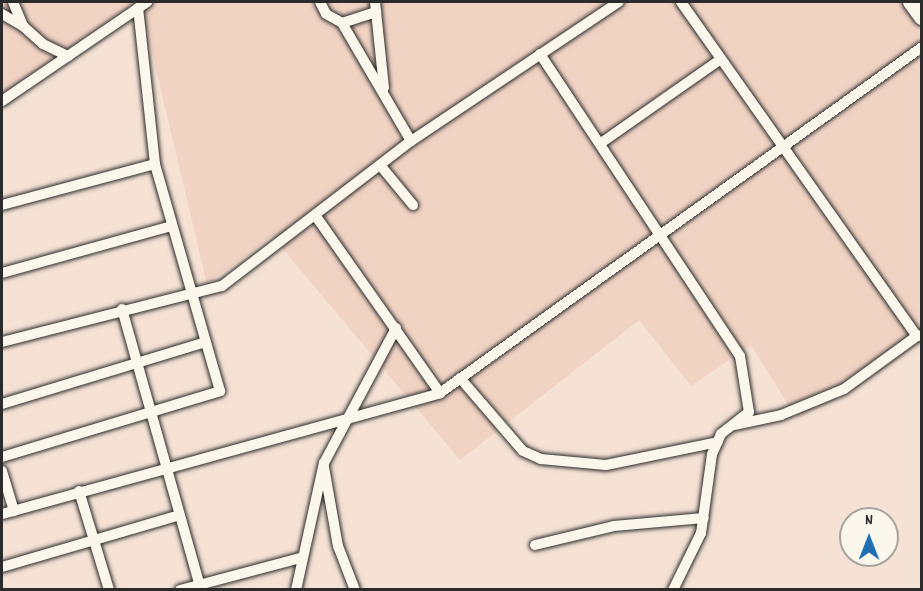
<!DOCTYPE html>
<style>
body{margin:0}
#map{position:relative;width:923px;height:591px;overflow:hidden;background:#f5e2d5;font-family:Dekko,sans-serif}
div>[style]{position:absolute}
.built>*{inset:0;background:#f1d3c4}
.roads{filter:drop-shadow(0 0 2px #2b2b2b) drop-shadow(0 0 2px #2b2b2b)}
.minor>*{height:10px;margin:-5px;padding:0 5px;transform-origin:5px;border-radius:5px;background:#fbf7ec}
.trunk>*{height:16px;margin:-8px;padding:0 8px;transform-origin:8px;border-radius:8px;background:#fbf7ec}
span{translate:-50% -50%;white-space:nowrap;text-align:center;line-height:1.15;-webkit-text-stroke:4.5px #fbf7ec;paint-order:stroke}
.frame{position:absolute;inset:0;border:3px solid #2b2b2b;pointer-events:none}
.north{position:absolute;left:839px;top:507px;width:60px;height:60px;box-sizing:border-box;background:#fbf7ec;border:2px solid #a8a59f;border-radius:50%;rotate:0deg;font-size:16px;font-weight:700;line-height:24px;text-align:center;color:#2b2b2b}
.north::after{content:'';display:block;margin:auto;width:21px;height:27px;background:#1f6fb2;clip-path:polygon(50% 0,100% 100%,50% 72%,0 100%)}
</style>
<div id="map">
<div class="built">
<div style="clip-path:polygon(2px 2px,135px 2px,2px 94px)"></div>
<div style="clip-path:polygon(140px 2px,921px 2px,921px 342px,853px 390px,797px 419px,751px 345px,691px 386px,639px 320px,460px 460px,272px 236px,207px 284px)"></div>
</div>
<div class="roads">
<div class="minor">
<div style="left:13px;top:2px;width:26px;rotate:67deg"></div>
<div style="left:23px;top:26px;width:27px;rotate:42deg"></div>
<div style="left:43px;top:44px;width:28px;rotate:26deg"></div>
<div style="left:320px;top:2px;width:13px;rotate:63deg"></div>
<div style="left:326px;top:14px;width:18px;rotate:29deg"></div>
<div style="left:342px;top:23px;width:137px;rotate:59.7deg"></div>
<div style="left:375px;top:2px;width:86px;rotate:84deg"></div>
<div style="left:681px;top:2px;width:409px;rotate:54.8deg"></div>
<div style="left:917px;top:336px;width:5px;rotate:-11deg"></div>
<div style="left:2px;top:14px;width:24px;rotate:30deg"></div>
<div style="left:342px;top:23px;width:36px;rotate:-18deg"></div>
<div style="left:540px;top:54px;width:362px;rotate:56.5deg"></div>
<div style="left:740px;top:356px;width:57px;rotate:80.9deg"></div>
<div style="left:749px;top:412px;width:36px;rotate:142deg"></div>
<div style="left:721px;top:434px;width:22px;rotate:114deg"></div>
<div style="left:712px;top:454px;width:80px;rotate:97.9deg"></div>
<div style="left:701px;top:533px;width:64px;rotate:116.2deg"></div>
<div style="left:2px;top:101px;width:176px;rotate:-34.3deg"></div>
<div style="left:601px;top:143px;width:146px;rotate:-35deg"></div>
<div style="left:380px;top:165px;width:52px;rotate:50.5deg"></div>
<div style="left:2px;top:205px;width:158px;rotate:-15deg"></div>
<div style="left:315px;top:215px;width:218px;rotate:54.9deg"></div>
<div style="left:2px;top:273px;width:176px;rotate:-15.5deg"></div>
<div style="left:122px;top:309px;width:292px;rotate:74.3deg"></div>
<div style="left:2px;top:342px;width:227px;rotate:-14.3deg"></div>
<div style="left:222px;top:286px;width:238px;rotate:-37.5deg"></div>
<div style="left:411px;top:141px;width:250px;rotate:-33.8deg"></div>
<div style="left:460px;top:378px;width:96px;rotate:49.2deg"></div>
<div style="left:523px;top:451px;width:20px;rotate:24deg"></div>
<div style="left:541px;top:459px;width:65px;rotate:5.3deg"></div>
<div style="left:606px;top:465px;width:114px;rotate:-11.6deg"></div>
<div style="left:2px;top:404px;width:213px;rotate:-16.9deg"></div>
<div style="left:734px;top:425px;width:48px;rotate:-12deg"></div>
<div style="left:781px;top:415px;width:68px;rotate:-22.4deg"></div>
<div style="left:844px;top:389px;width:90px;rotate:-36deg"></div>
<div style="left:2px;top:457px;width:228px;rotate:-16.8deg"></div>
<div style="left:220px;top:391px;width:236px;rotate:-106deg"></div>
<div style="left:155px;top:164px;width:157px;rotate:-96.2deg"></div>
<div style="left:324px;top:467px;width:80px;rotate:80deg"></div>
<div style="left:338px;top:546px;width:47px;rotate:68.9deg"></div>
<div style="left:2px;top:471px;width:42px;rotate:73.3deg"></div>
<div style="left:79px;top:491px;width:103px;rotate:73.1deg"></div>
<div style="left:2px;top:514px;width:454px;rotate:-15.4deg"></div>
<div style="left:440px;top:393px;width:593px;rotate:-35.67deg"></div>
<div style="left:535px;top:545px;width:81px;rotate:-13.5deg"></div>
<div style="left:614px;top:526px;width:90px;rotate:-5.1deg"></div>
<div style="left:2px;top:567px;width:185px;rotate:-16.3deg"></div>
<div style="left:180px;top:590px;width:124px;rotate:-14.9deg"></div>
<div style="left:296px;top:590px;width:130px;rotate:-77.6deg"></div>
<div style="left:324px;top:463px;width:153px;rotate:-61.9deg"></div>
</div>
<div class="trunk">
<div style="left:911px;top:2px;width:19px;rotate:54deg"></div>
</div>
</div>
<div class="frame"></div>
<div class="north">N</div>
</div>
